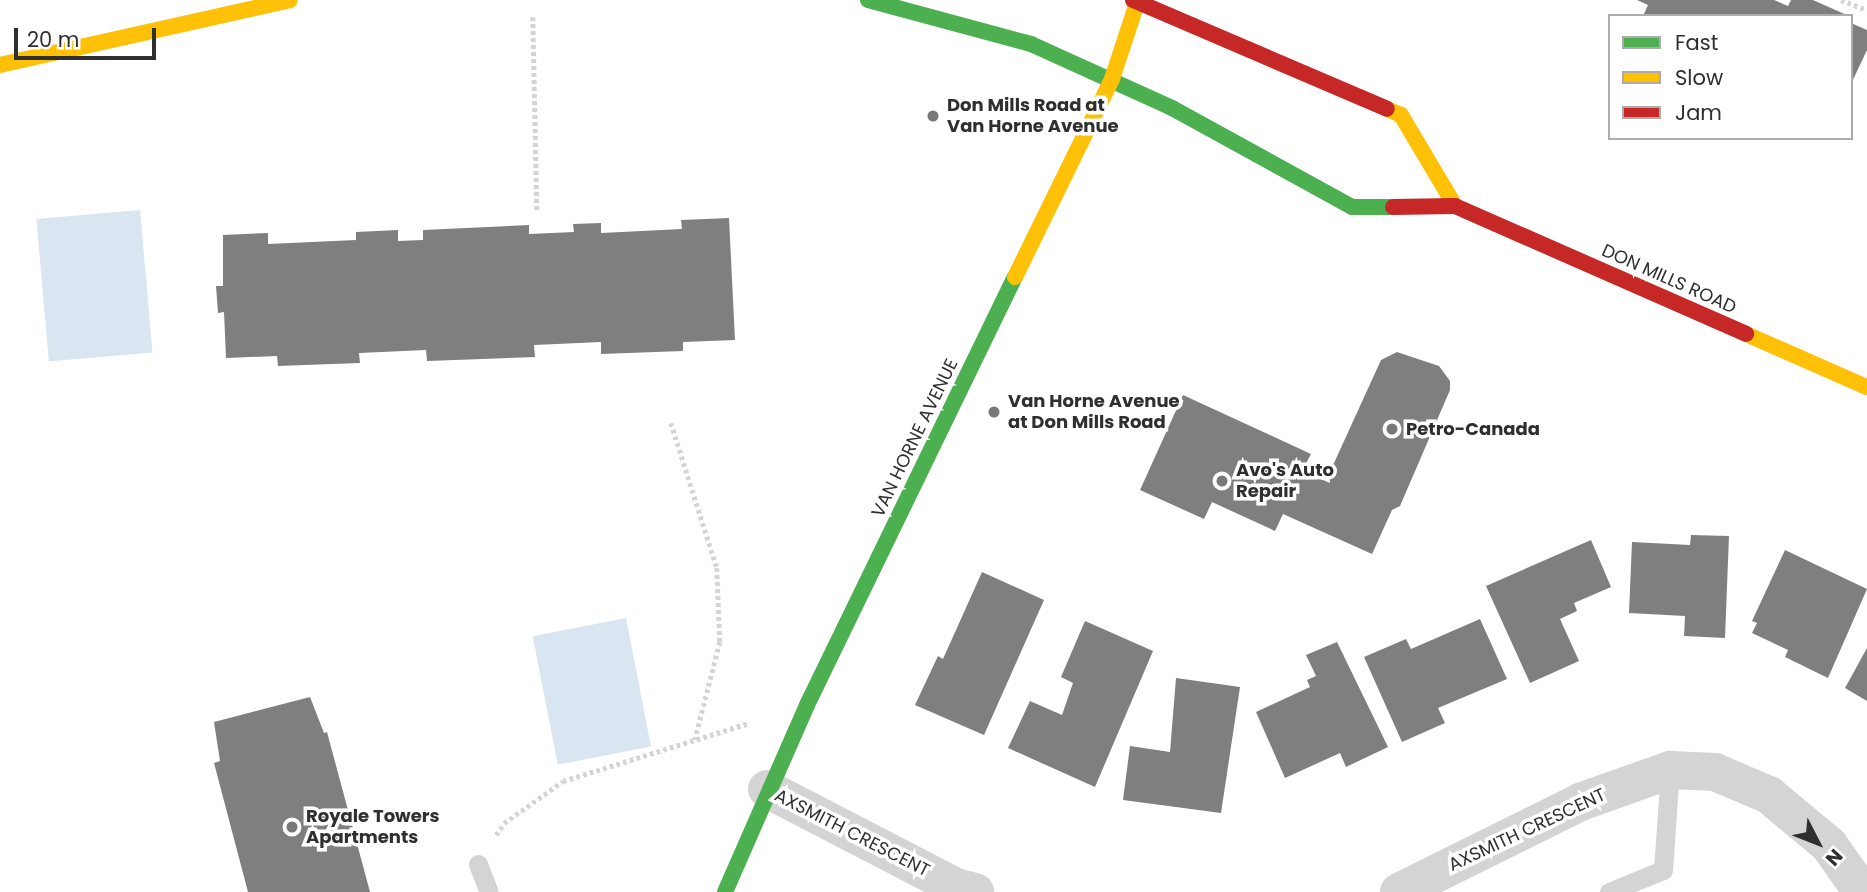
<!DOCTYPE html>
<style>
body{margin:0}
#map{position:relative;width:1867px;height:892px;overflow:hidden;background:#fff;font-family:Poppins,sans-serif}
div>[style]{position:absolute}
.water>*{inset:0;background:#d9e6f1;transform-origin:0 0}
.building>*{inset:0;background:#7f7f7f}
.path>*{height:4.5px;margin-top:-2.25px;transform-origin:0;background:repeating-linear-gradient(90deg,#d4d4d4 0 3.5px,transparent 0 7px)}
.lane>*{height:19px;margin:-9.5px;padding:0 9.5px;transform-origin:9.5px;border-radius:9.5px;background:#d4d4d4}
.street>*{height:38px;margin:-19px;padding:0 19px;transform-origin:19px;border-radius:19px;background:#d4d4d4}
.fast>*{height:16px;margin:-8px;padding:0 8px;transform-origin:8px;border-radius:8px;background:#4caf50}
.slow>*{height:16px;margin:-8px;padding:0 8px;transform-origin:8px;border-radius:8px;background:#ffc107}
.jam>*{height:16px;margin:-8px;padding:0 8px;transform-origin:8px;border-radius:8px;background:#c62828}
.dots>*{width:19px;height:19px;translate:-50% -50%;box-sizing:border-box;border:4px solid #fff;border-radius:50%}
span{translate:-50% -50%;white-space:nowrap;text-align:center;line-height:1.15;-webkit-text-stroke:7px #fff;paint-order:stroke}
.poi-label{font-size:18px;color:#2f2f2f;font-weight:700}
.left{translate:0 -50%;text-align:left}
.street-label{font-size:18px;color:#2f2f2f}
.legend{position:absolute;left:1608px;top:14px;width:245px;height:126px;box-sizing:border-box;background:#fff;border:2px solid #acacac;margin:0;padding:9px 12px;list-style:none;font-size:21px;color:#2f2f2f}
.legend li{display:flex;align-items:center;gap:14px;height:35px}
.legend b{width:35px;border:2px solid #acacac}
.north{position:absolute;left:1783px;top:808px;width:70px;height:70px;-webkit-text-stroke:5px #fff;paint-order:stroke;rotate:132deg;font-size:19px;font-weight:700;line-height:28px;text-align:center;color:#2f2f2f}
.north::after{content:'';display:block;margin:auto;width:24px;height:32px;background:#2f2f2f;clip-path:polygon(50% 0,100% 100%,50% 72%,0 100%)}
.scale{position:absolute;left:14px;top:28px;width:142px;height:32px;box-sizing:border-box;border:4px solid #2f2f2f;border-top:0;padding-left:9px;font-size:21px;line-height:24px;white-space:nowrap;color:#2f2f2f;-webkit-text-stroke:5px #fff;paint-order:stroke}
</style>
<div id="map">
<div class="water">
<div style="left:140px;top:210px;width:143px;height:104px;rotate:85deg"></div>
<div style="left:626px;top:618px;width:131px;height:95px;rotate:79deg"></div>
</div>
<div class="building">
<div style="clip-path:polygon(1637px 0,1774px 0,1788px 6px,1791px 0,1813px 0,1849px 16px,1643px 16px,1648px 5px)"></div>
<div style="clip-path:polygon(1851px 23px,1867px 30px,1867px 50px,1851px 84px)"></div>
<div style="clip-path:polygon(729px 218px,735px 340px,683px 342px,683px 351px,601px 354px,601px 342px,534px 345px,535px 357px,427px 361px,426px 350px,359px 353px,360px 363px,278px 366px,277px 356px,226px 358px,224px 312px,218px 313px,216px 286px,223px 286px,223px 235px,268px 233px,268px 244px,356px 240px,356px 232px,398px 230px,398px 241px,423px 240px,423px 230px,529px 225px,529px 234px,574px 232px,573px 224px,601px 223px,601px 233px,682px 229px,681px 220px)"></div>
<div style="clip-path:polygon(1397px 352px,1439px 366px,1450px 381px,1450px 390px,1400px 506px,1392px 510px,1372px 554px,1283px 514px,1275px 531px,1212px 502px,1204px 519px,1140px 490px,1183px 395px,1311px 454px,1302px 471px,1330px 483px,1329px 474px,1381px 360px)"></div>
<div style="clip-path:polygon(1691px 535px,1729px 536px,1725px 638px,1684px 636px,1685px 616px,1629px 613px,1632px 542px,1690px 545px)"></div>
<div style="clip-path:polygon(1591px 540px,1611px 587px,1574px 603px,1577px 611px,1560px 619px,1579px 661px,1530px 683px,1486px 586px)"></div>
<div style="clip-path:polygon(1785px 550px,1867px 589px,1828px 678px,1785px 657px,1788px 650px,1752px 633px,1757px 623px,1752px 621px)"></div>
<div style="clip-path:polygon(982px 572px,1044px 600px,984px 735px,915px 705px,938px 656px,943px 659px)"></div>
<div style="clip-path:polygon(1480px 619px,1507px 679px,1438px 708px,1445px 723px,1402px 742px,1364px 657px,1406px 639px,1411px 649px)"></div>
<div style="clip-path:polygon(1085px 621px,1153px 651px,1095px 787px,1008px 748px,1030px 701px,1062px 715px,1073px 683px,1061px 677px)"></div>
<div style="clip-path:polygon(1337px 642px,1388px 747px,1346px 767px,1340px 753px,1285px 778px,1256px 712px,1310px 687px,1307px 680px,1316px 676px,1306px 655px)"></div>
<div style="clip-path:polygon(1867px 648px,1867px 701px,1845px 688px)"></div>
<div style="clip-path:polygon(1176px 678px,1240px 687px,1221px 813px,1123px 800px,1130px 746px,1170px 752px)"></div>
<div style="clip-path:polygon(310px 697px,324px 733px,327px 732px,370px 892px,248px 892px,214px 763px,220px 761px,214px 722px)"></div>
</div>
<div class="path">
<div style="left:1841px;top:0;width:28px;rotate:21deg"></div>
<div style="left:533px;top:17px;width:195px;rotate:88.8deg"></div>
<div style="left:671px;top:423px;width:152px;rotate:72.4deg"></div>
<div style="left:717px;top:568px;width:74px;rotate:87.7deg"></div>
<div style="left:720px;top:642px;width:101px;rotate:104.3deg"></div>
<div style="left:496px;top:835px;width:14px;rotate:-56deg"></div>
<div style="left:504px;top:823px;width:72px;rotate:-35.4deg"></div>
<div style="left:563px;top:781px;width:195px;rotate:-17.3deg"></div>
</div>
<div class="lane">
<div style="left:478px;top:864px;width:30px;rotate:69deg"></div>
<div style="left:1609px;top:892px;width:58px;rotate:-22.2deg"></div>
<div style="left:1663px;top:870px;width:100px;rotate:-86deg"></div>
</div>
<div class="street">
<div style="left:767px;top:789px;width:213px;rotate:27.4deg"></div>
<div style="left:956px;top:887px;width:20px;rotate:15deg"></div>
<div style="left:1399px;top:892px;width:202px;rotate:-26.4deg"></div>
<div style="left:1580px;top:802px;width:96px;rotate:-19.6deg"></div>
<div style="left:1670px;top:770px;width:45px;rotate:2.5deg"></div>
<div style="left:1715px;top:772px;width:59px;rotate:23.1deg"></div>
<div style="left:1769px;top:795px;width:78px;rotate:39.8deg"></div>
<div style="left:1829px;top:845px;width:57px;rotate:54.9deg"></div>
</div>
<div class="fast">
<div style="left:868px;top:0;width:169px;rotate:15.1deg"></div>
<div style="left:1031px;top:44px;width:155px;rotate:24.4deg"></div>
<div style="left:1172px;top:108px;width:205px;rotate:28.8deg"></div>
<div style="left:1352px;top:207px;width:41px"></div>
<div style="left:725px;top:892px;width:204px;rotate:-66.3deg"></div>
<div style="left:807px;top:705px;width:476px;rotate:-64.1deg"></div>
</div>
<div class="slow">
<div style="left:0;top:65px;width:297px;rotate:-12.6deg"></div>
<div style="left:1387px;top:109px;width:15px;rotate:23deg"></div>
<div style="left:1401px;top:115px;width:106px;rotate:59.3deg"></div>
<div style="left:1015px;top:277px;width:220px;rotate:-63.9deg"></div>
<div style="left:1112px;top:79px;width:83px;rotate:-71.8deg"></div>
<div style="left:1746px;top:334px;width:132px;rotate:23.7deg"></div>
</div>
<div class="jam">
<div style="left:1133px;top:0;width:276px;rotate:23.2deg"></div>
<div style="left:1393px;top:207px;width:62px;rotate:-0.9deg"></div>
<div style="left:1455px;top:206px;width:318px;rotate:23.7deg"></div>
</div>
<div class="dots">
<div style="left:933px;top:116px;background:#787878"></div>
<div style="left:994px;top:412px;background:#787878"></div>
<div style="left:1392px;top:429px;background:#787878"></div>
<div style="left:1222px;top:481px;background:#787878"></div>
<div style="left:292px;top:827px;background:#787878"></div>
</div>
<div class="poi-label">
<span class="left" style="left:947px;top:116px">Don Mills Road at<br>Van Horne Avenue</span>
<span class="left" style="left:1008px;top:412px">Van Horne Avenue<br>at Don Mills Road</span>
<span class="left" style="left:1406px;top:429px">Petro-Canada</span>
<span class="left" style="left:1236px;top:481px">Avo's Auto<br>Repair</span>
<span class="left" style="left:306px;top:827px">Royale Towers<br>Apartments</span>
</div>
<div class="street-label">
<span style="left:1669px;top:279px;rotate:24deg">DON MILLS ROAD</span>
<span style="left:915px;top:438px;rotate:-64deg">VAN HORNE AVENUE</span>
<span style="left:1527px;top:830px;rotate:-25deg">AXSMITH CRESCENT</span>
<span style="left:852px;top:833px;rotate:27deg">AXSMITH CRESCENT</span>
</div>
<ul class="legend">
<li><b style="height:9px;background:#4caf50"></b>Fast</li>
<li><b style="height:9px;background:#ffc107"></b>Slow</li>
<li><b style="height:9px;background:#c62828"></b>Jam</li>
</ul>
<div class="north">N</div>
<div class="scale">20 m</div>
</div>
